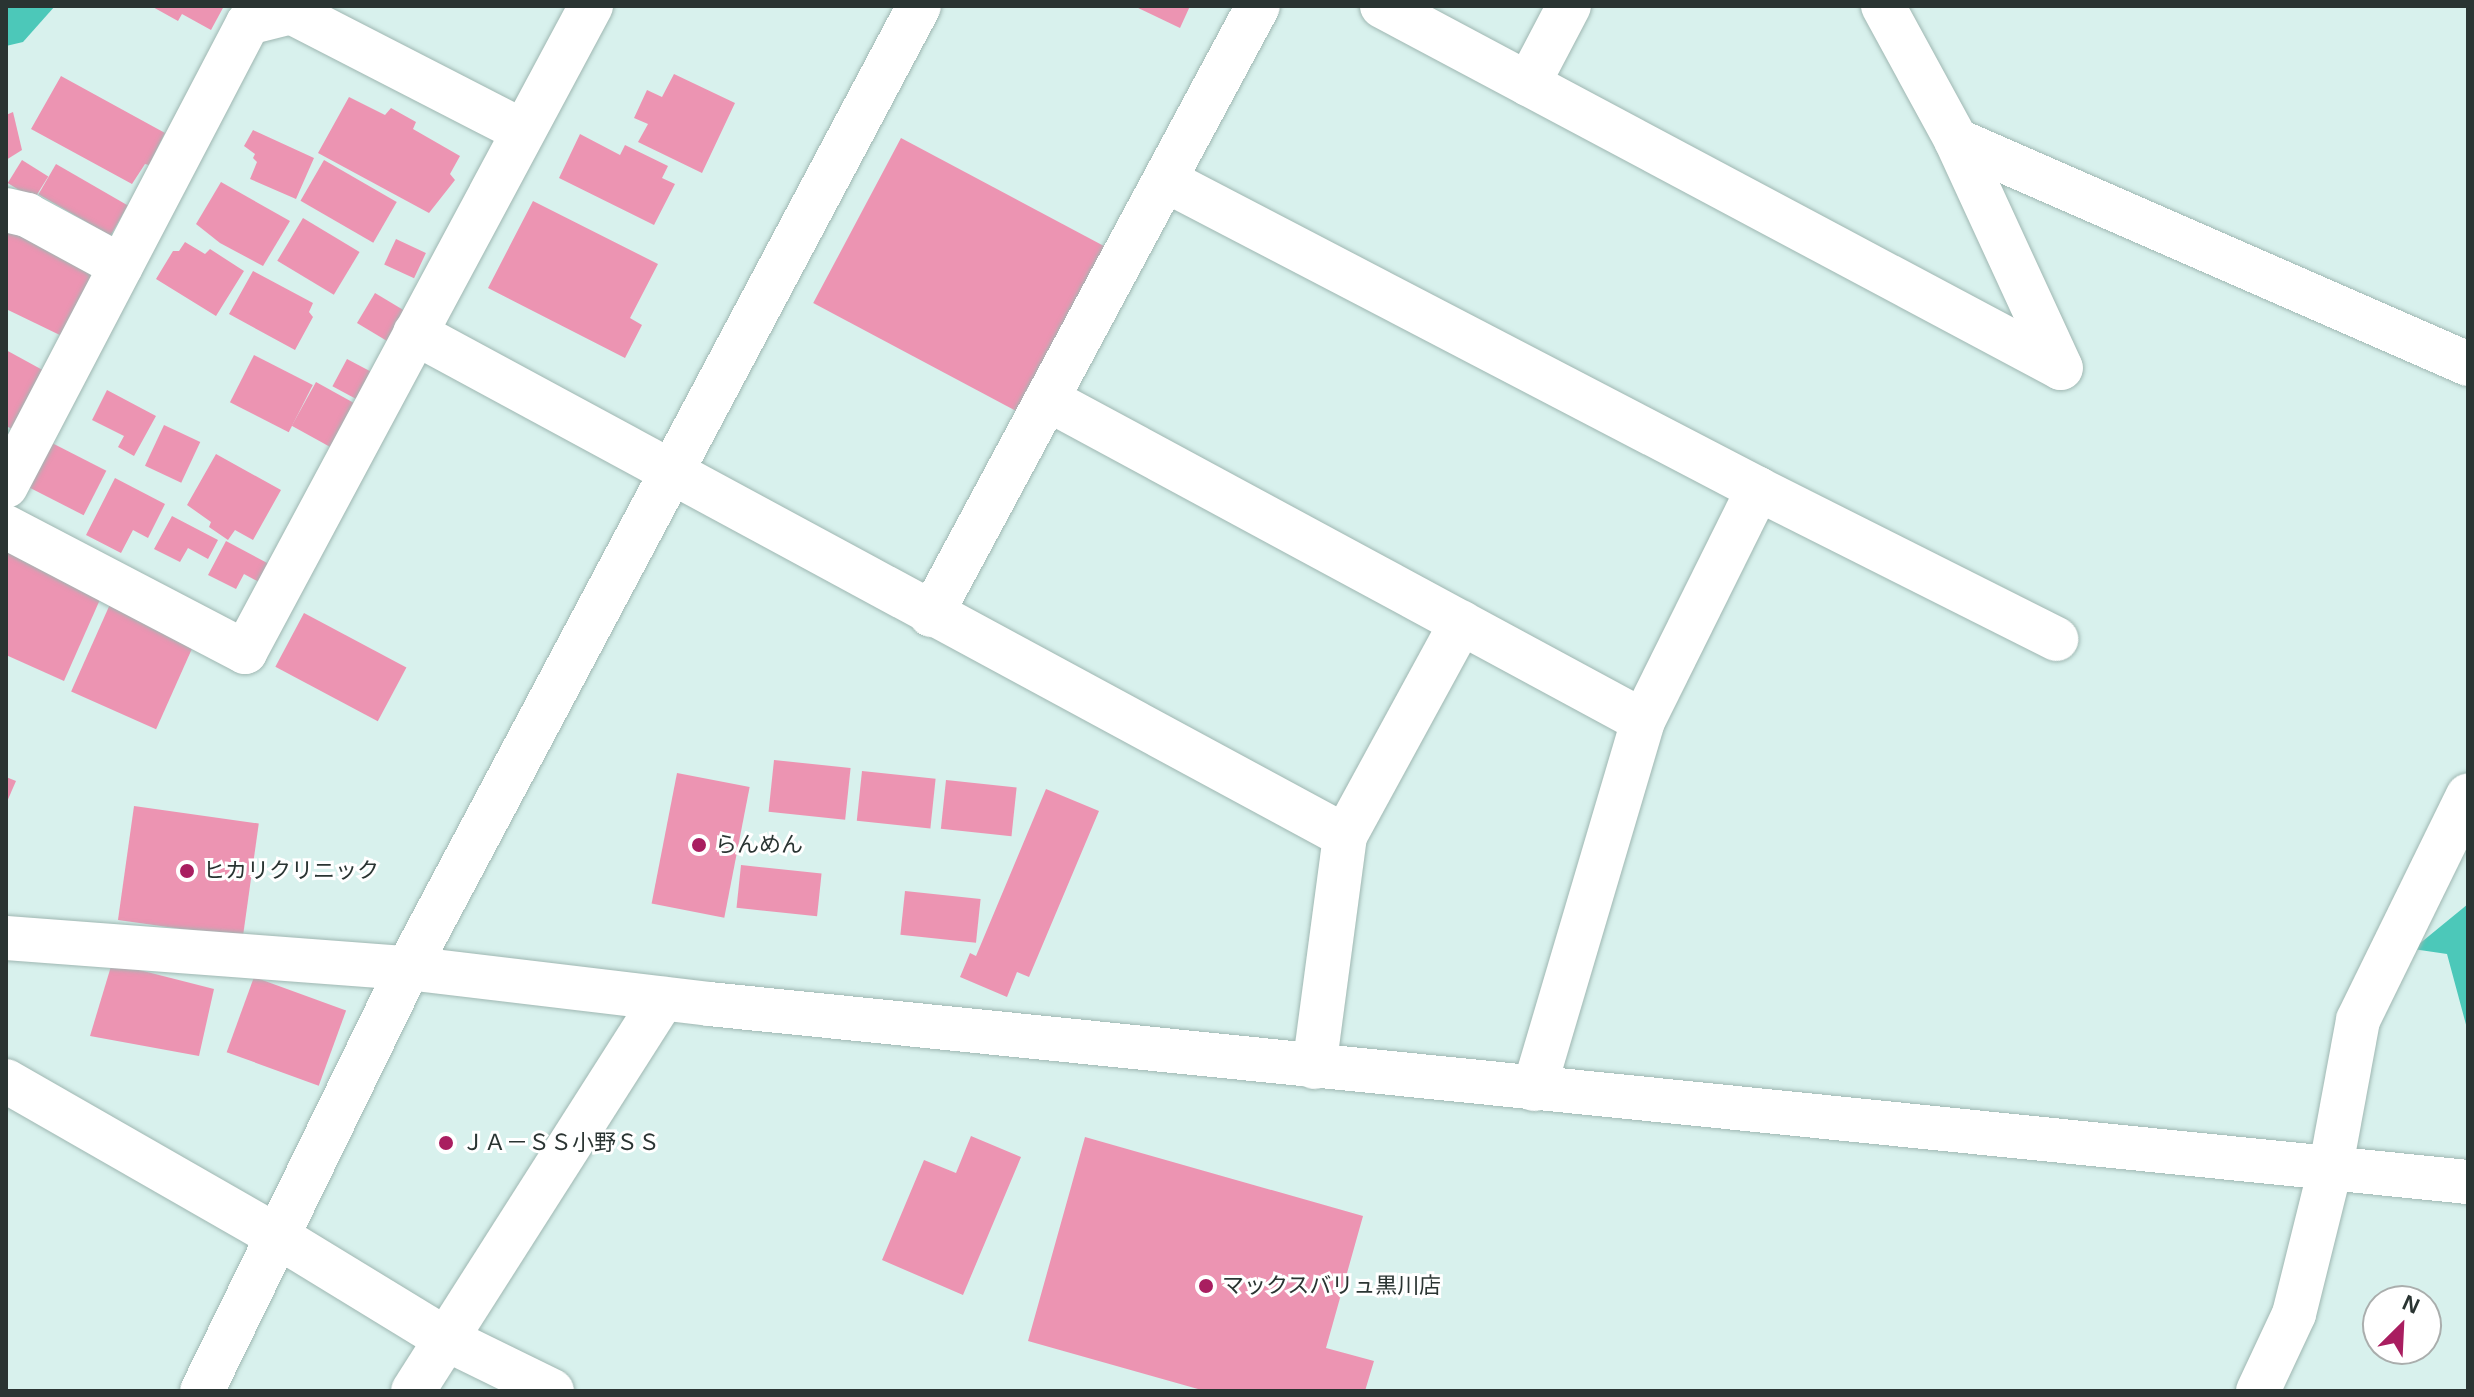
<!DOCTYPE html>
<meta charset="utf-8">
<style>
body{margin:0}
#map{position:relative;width:2474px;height:1397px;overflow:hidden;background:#d8f1ed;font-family:Helvetica,"Noto Sans JP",sans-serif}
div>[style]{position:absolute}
.water>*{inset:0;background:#4cc8b9}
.building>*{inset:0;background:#ec94b2;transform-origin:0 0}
.roads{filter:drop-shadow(0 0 2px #9fb7b2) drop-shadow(0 0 2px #9fb7b2)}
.minor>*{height:44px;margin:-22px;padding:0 22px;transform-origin:22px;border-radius:22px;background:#fff}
.dots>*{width:22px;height:22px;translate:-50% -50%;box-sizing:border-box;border:4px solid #fff;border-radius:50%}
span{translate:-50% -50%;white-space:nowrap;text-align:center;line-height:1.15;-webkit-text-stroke:6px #fff;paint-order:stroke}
.poi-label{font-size:22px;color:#2a3432}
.left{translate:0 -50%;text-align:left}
.frame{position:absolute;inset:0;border:8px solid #2a3432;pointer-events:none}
.north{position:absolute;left:2362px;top:1285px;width:80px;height:80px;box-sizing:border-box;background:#fff;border:2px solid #aaaead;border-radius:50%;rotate:24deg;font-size:22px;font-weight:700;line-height:32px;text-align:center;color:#2a3432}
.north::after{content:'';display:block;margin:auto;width:28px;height:36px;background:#a91e60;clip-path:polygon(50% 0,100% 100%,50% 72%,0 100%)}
</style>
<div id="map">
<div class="water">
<div style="clip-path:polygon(6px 6px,55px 6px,23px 42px,6px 46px)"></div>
<div style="clip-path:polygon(2468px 904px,2468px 1032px,2447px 954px,2413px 949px)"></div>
</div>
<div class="building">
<div style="clip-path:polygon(151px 6px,224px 6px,211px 30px,182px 14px,178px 21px)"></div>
<div style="clip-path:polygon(1134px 6px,1190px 6px,1180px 28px)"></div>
<div style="clip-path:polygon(674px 74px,735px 103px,702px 173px,638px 142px,648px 124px,634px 118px,647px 90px,662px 97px)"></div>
<div style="clip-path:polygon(61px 76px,165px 133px,149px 165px,145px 164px,132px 184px,31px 129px)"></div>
<div style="clip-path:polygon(349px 97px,385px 115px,391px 108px,416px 122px,413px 129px,460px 156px,450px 174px,455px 180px,429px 213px,318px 153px)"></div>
<div style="clip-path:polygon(13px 112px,22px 150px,6px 160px,6px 115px)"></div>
<div style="clip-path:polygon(253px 130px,314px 158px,296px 199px,250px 179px,257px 162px,253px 158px,255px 154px,244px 146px)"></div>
<div style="clip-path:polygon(580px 134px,620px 155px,625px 145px,668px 166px,662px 178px,675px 184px,654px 225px,559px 178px)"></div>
<div style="left:901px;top:138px;width:233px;height:187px;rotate:28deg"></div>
<div style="left:22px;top:160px;width:31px;height:27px;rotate:32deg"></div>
<div style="left:324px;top:160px;width:84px;height:47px;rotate:30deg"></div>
<div style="left:56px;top:164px;width:83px;height:35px;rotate:30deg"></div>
<div style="clip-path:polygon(221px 182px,290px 221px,263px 266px,220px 243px,196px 224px)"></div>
<div style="clip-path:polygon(533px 201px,658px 264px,630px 318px,642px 325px,625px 358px,488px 288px)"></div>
<div style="left:303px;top:218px;width:66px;height:50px;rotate:31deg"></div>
<div style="clip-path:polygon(6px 230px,99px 271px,66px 338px,6px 309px)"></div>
<div style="left:396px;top:239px;width:33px;height:28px;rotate:25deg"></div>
<div style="clip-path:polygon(185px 242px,205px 254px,210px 249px,244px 271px,216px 316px,156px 279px,173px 251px,179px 251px)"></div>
<div style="clip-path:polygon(253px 271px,313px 303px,309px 312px,313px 317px,295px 350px,229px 314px)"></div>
<div style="left:375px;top:293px;width:35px;height:35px;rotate:31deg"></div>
<div style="clip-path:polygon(6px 350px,48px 373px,18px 432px,6px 426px)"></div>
<div style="left:254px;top:355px;width:66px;height:53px;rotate:27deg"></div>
<div style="left:347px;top:359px;width:30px;height:31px;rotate:28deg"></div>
<div style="left:316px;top:382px;width:45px;height:50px;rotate:29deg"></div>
<div style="clip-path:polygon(107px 390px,156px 416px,134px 456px,118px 447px,124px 436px,92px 420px)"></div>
<div style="left:164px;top:425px;width:40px;height:45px;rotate:25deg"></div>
<div style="left:52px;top:443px;width:61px;height:50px;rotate:27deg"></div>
<div style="clip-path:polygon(216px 454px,281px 490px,253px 540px,235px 530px,228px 540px,209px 527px,211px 522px,187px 505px)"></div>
<div style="clip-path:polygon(115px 478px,165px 504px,148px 538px,133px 530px,121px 553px,86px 535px)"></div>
<div style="clip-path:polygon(172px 516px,218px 540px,208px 559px,188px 548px,180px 562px,154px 549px)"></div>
<div style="clip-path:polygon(226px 541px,269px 564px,259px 582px,244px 574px,236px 589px,208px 575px)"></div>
<div style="clip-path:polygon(6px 548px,102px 595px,64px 681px,6px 655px)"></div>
<div style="left:111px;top:602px;width:93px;height:98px;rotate:24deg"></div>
<div style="left:304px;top:613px;width:116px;height:61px;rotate:28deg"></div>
<div style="left:774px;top:760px;width:77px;height:52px;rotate:6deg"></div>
<div style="left:862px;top:771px;width:74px;height:50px;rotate:6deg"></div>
<div style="left:677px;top:773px;width:74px;height:133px;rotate:11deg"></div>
<div style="clip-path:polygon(6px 777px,16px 781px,6px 804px)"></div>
<div style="left:946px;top:780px;width:71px;height:49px;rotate:6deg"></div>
<div style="clip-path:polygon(1046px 789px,1099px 811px,1029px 977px,1017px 972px,1007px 997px,960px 977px,970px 953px,976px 956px)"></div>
<div style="left:134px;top:806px;width:126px;height:115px;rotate:8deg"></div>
<div style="left:741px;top:865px;width:81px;height:43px;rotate:6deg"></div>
<div style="left:905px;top:891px;width:76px;height:44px;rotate:6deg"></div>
<div style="clip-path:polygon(112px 963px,214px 989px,199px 1056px,90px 1036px)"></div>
<div style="left:254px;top:977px;width:98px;height:80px;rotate:20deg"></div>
<div style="clip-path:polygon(971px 1136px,1021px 1157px,963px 1295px,882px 1260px,924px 1160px,956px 1173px)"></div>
<div style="clip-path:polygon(1085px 1137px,1363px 1216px,1326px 1348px,1374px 1361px,1365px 1391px,1205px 1391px,1028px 1341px)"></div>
</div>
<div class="roads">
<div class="minor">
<div style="left:1382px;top:6px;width:769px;rotate:28.06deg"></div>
<div style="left:1883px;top:6px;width:153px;rotate:61.4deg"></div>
<div style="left:1956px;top:140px;width:251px;rotate:65.3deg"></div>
<div style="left:1528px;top:84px;width:88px;rotate:-62.3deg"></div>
<div style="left:1956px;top:140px;width:559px;rotate:23.63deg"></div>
<div style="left:1165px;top:180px;width:669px;rotate:27.52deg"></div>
<div style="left:1758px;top:489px;width:334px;rotate:26.7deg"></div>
<div style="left:6px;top:210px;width:22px;rotate:13deg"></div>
<div style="left:27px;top:215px;width:107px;rotate:28.5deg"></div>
<div style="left:415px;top:333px;width:1057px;rotate:28.41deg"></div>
<div style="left:1345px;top:836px;width:233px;rotate:97.6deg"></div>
<div style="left:1047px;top:399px;width:677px;rotate:28.38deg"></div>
<div style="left:6px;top:486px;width:522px;rotate:-62.4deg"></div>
<div style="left:248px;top:23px;width:44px;rotate:-14.3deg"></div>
<div style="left:291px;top:12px;width:261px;rotate:27.2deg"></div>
<div style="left:6px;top:527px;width:270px;rotate:27.6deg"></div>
<div style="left:245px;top:652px;width:733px;rotate:-61.83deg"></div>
<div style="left:931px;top:615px;width:691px;rotate:-61.77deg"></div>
<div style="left:1345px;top:836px;width:243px;rotate:-61.4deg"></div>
<div style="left:6px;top:938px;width:403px;rotate:4.3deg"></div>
<div style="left:408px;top:968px;width:303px;rotate:6.8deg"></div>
<div style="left:709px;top:1004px;width:1768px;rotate:5.78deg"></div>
<div style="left:6px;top:1081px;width:312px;rotate:29.8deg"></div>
<div style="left:277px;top:1236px;width:198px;rotate:31.4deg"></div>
<div style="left:446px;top:1339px;width:118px;rotate:26.1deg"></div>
<div style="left:1534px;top:1089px;width:384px;rotate:-73.5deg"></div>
<div style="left:1643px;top:721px;width:259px;rotate:-63.6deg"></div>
<div style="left:202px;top:1391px;width:470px;rotate:-64deg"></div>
<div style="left:408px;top:968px;width:1089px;rotate:-62.02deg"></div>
<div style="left:413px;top:1391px;width:465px;rotate:-57.5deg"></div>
<div style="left:2258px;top:1391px;width:85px;rotate:-64.9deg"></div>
<div style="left:2294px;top:1314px;width:153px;rotate:-76deg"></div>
<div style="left:2331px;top:1166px;width:148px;rotate:-79.5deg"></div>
<div style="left:2358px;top:1020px;width:250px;rotate:-63.9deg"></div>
</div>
</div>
<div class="dots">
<div style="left:699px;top:845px;background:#a91e60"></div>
<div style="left:187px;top:871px;background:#a91e60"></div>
<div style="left:446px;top:1143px;background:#a91e60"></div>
<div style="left:1206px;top:1286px;background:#a91e60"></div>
</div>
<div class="poi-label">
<span class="left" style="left:715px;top:845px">らんめん</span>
<span class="left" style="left:203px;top:871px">ヒカリクリニック</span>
<span class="left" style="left:462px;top:1143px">ＪＡ－ＳＳ小野ＳＳ</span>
<span class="left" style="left:1222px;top:1286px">マックスバリュ黒川店</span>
</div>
<div class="frame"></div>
<div class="north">N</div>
</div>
